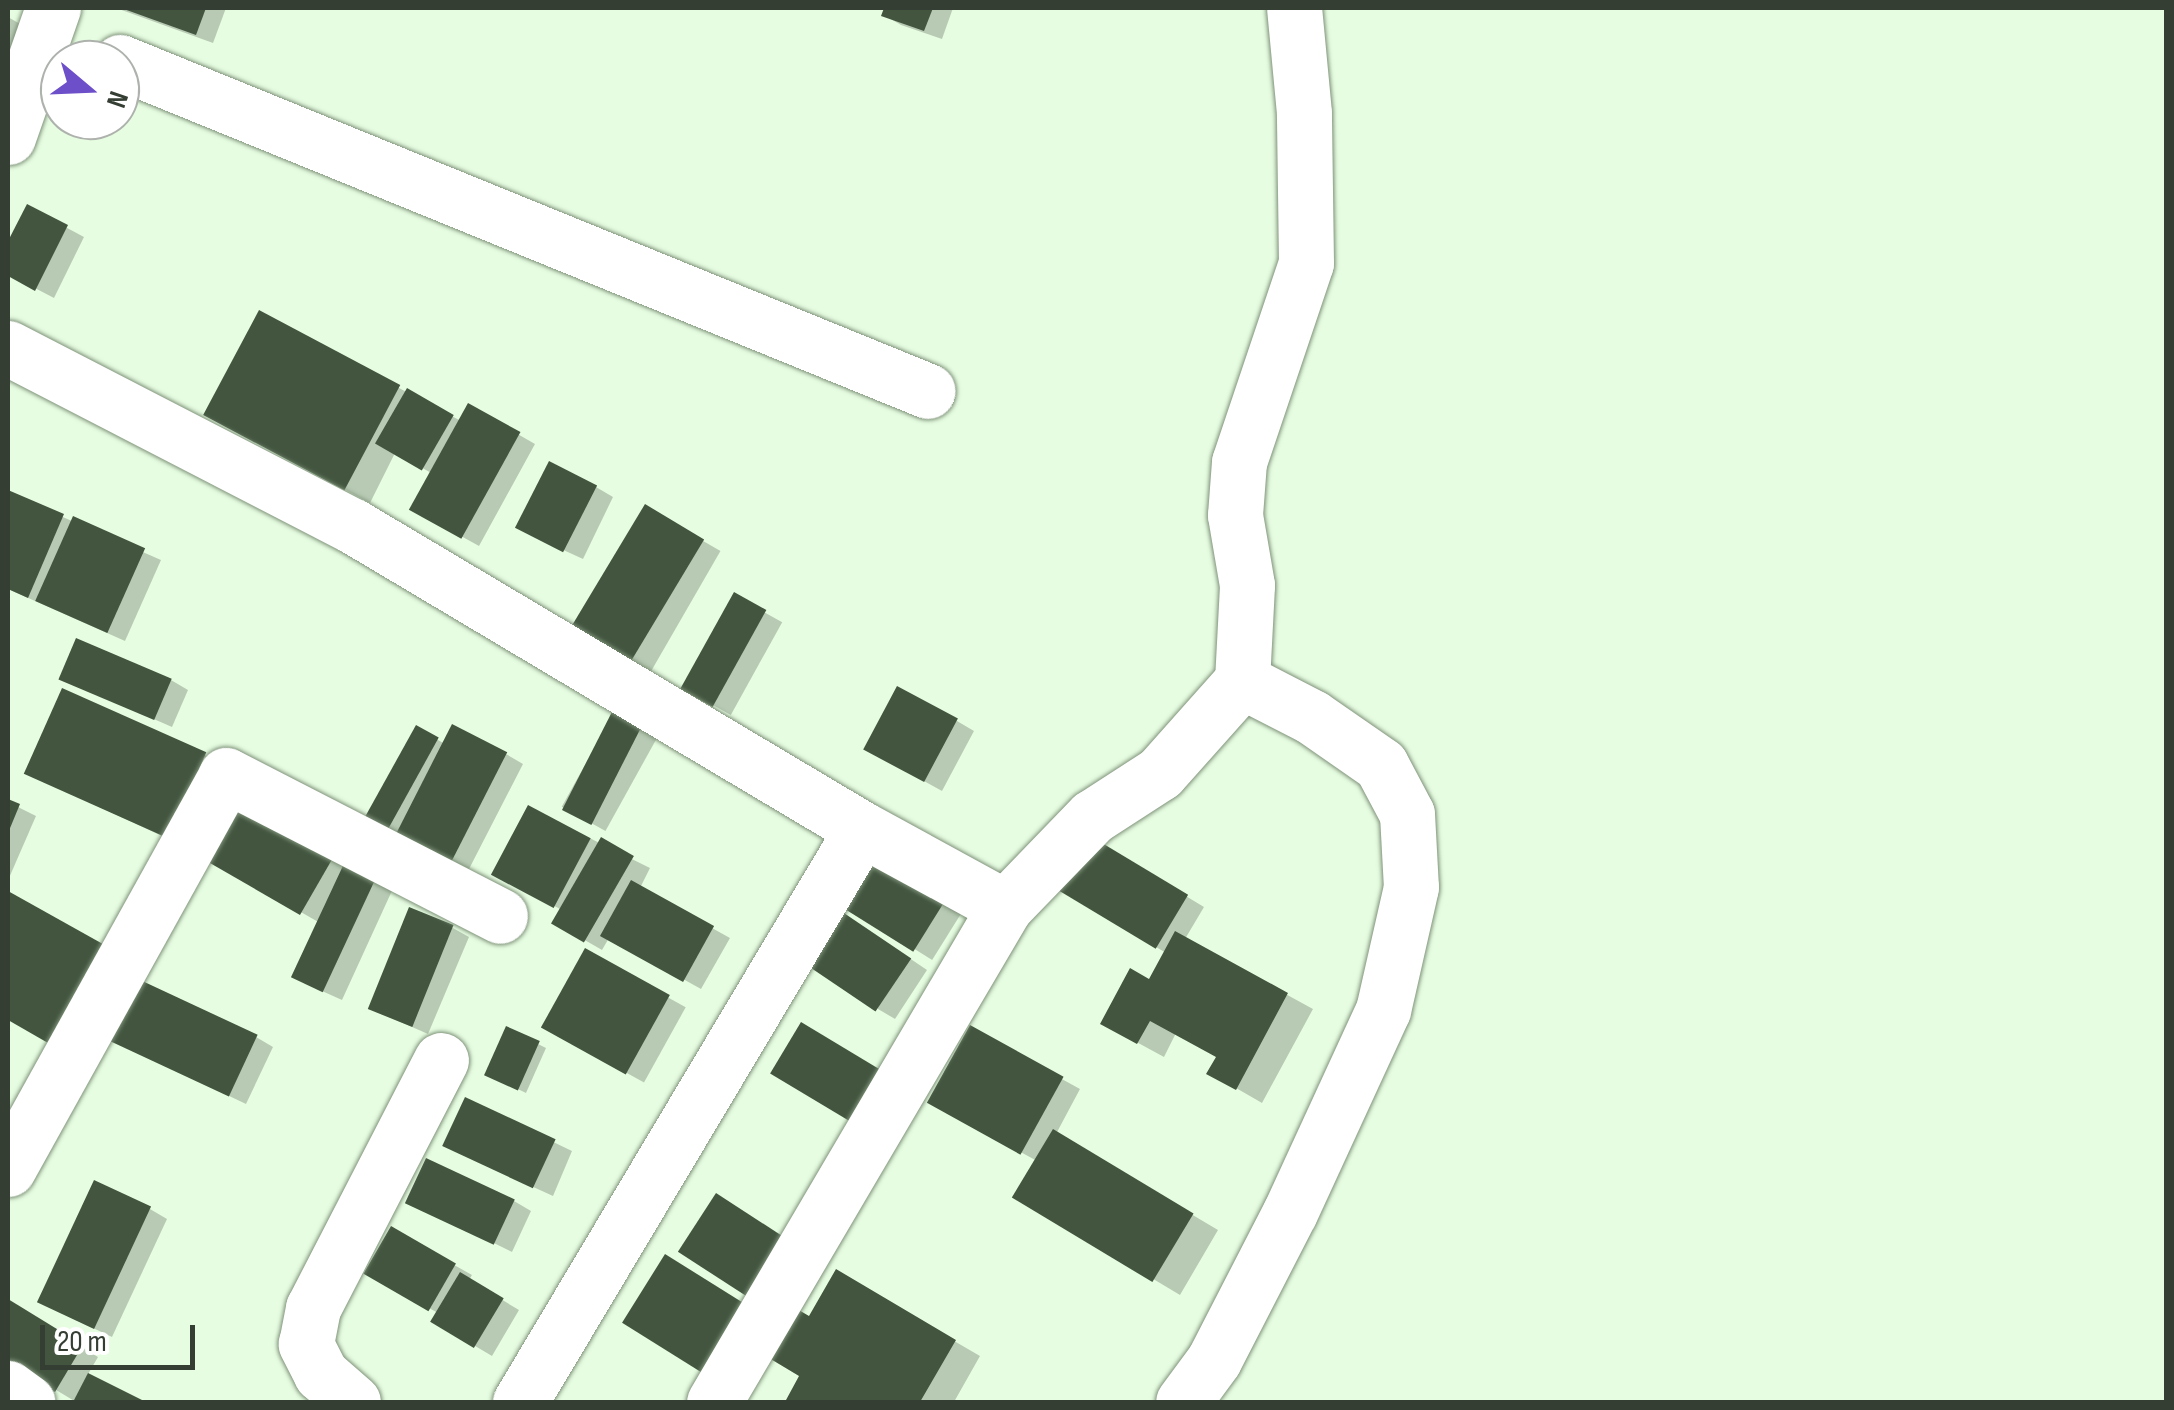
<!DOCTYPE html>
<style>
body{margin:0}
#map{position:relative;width:2174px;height:1410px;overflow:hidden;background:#e7fde2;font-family:"Sofia Sans Condensed",sans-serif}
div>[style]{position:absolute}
.shadow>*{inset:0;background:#0003;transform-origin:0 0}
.building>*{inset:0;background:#43553f;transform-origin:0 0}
.roads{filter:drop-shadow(0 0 2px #7e9279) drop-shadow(0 0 2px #7e9279)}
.minor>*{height:55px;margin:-27.5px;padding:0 27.5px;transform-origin:27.5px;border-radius:27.5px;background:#fff}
span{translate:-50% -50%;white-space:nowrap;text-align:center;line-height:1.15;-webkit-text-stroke:10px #fff;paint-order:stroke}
.frame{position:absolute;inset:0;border:10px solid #353e33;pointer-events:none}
.north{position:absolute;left:40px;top:40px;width:100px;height:100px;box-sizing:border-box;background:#fff;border:2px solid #aeb2ad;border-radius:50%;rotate:109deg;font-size:28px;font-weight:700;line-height:40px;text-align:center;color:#353e33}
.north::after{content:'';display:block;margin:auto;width:35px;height:45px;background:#6d4fc9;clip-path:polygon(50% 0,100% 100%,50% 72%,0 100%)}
.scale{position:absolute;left:40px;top:1325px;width:155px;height:45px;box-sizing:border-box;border:5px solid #353e33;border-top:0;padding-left:12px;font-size:30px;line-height:35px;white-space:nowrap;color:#353e33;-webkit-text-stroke:8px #fff;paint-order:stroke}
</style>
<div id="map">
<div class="shadow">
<div style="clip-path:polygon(116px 8px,226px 8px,213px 43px)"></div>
<div style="clip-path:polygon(887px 8px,953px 8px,942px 39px,901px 25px,884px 15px)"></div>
<div style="clip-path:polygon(8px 17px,27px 28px,8px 82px)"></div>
<div style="clip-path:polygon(28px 207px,84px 237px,54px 298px,8px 274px,8px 247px)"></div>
<div style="clip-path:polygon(260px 314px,461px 421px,469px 406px,535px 444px,479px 546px,412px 509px,435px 475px,395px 453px,370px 503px,232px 429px)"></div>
<div style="clip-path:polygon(596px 487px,613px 497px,583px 559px,537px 538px)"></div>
<div style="clip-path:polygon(8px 493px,161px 560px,125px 641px,8px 589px)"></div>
<div style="left:646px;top:508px;width:86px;height:140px;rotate:30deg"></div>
<div style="left:735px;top:596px;width:54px;height:106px;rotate:29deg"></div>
<div style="clip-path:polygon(62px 679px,171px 680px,188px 690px,172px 727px)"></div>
<div style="left:617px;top:707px;width:50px;height:114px;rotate:29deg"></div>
<div style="clip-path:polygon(957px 721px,974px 731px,942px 791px,866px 749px)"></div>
<div style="clip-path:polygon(417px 728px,445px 744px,506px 754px,523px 764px,469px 869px,417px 842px,362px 825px)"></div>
<div style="clip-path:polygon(205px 755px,231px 770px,194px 851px,27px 773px)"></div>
<div style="clip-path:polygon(8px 802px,36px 816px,9px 878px,8px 878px)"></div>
<div style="clip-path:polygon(529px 808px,650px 868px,640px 888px,730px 938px,701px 989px,609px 938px,602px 950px,555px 923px,562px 910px,512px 884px)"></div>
<div style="clip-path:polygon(1088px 837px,1204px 907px,1185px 939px,1313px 1009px,1262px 1103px,1210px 1073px,1219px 1057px,1176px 1033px,1164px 1057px,1129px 1038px,1166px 953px,1058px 887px)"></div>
<div style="left:868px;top:855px;width:110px;height:55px;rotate:32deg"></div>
<div style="clip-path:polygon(203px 856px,349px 860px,396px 882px,342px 1000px,313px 987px,320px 923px)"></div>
<div style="clip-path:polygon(8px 893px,109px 950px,82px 1060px,8px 1018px)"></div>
<div style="clip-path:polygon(853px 920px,927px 970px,895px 1019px,878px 1009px)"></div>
<div style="clip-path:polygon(451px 927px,469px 937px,428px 1034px,387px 1016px)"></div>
<div style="left:586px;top:952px;width:114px;height:86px;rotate:29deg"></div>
<div style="clip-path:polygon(971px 1029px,1080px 1089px,1056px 1134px,1218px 1230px,1180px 1295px,1016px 1197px,1037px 1161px,931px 1103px)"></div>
<div style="clip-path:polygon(256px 1037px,273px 1047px,246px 1104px,130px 1049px)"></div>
<div style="clip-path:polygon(538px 1044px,546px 1048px,526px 1093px,495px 1078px)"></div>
<div style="clip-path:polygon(466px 1100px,572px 1151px,553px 1196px,463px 1155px)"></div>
<div style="clip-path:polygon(514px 1201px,531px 1211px,512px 1252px,423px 1208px)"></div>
<div style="clip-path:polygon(150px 1209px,167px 1219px,112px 1337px,57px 1311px)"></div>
<div style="clip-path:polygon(392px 1230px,472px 1275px,469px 1280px,519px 1310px,492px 1356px,433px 1321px,438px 1313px,367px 1274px)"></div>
<div style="clip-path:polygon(837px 1273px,980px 1356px,954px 1402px,789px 1399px,803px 1375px,810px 1319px)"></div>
<div style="clip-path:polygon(8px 1302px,98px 1357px,87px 1376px,141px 1402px,76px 1402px,8px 1361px)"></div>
</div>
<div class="building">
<div style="clip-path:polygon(121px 8px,206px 8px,196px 35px)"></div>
<div style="clip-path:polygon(884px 8px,933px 8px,924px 31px,881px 16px)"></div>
<div style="clip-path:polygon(27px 204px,68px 225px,35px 291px,8px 276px,8px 241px)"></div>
<div style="left:259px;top:310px;width:160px;height:119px;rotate:28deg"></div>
<div style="left:407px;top:388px;width:54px;height:64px;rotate:30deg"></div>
<div style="left:468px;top:403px;width:60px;height:122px;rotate:29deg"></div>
<div style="left:549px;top:461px;width:54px;height:75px;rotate:27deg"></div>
<div style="clip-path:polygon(8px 490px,64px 514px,28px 598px,8px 589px)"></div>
<div style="left:645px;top:504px;width:69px;height:145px;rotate:31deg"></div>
<div style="left:73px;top:516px;width:79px;height:93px;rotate:24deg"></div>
<div style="left:734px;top:592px;width:37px;height:111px;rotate:29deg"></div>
<div style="left:76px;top:638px;width:104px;height:45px;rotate:23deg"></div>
<div style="left:897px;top:686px;width:69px;height:72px;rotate:28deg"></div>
<div style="left:62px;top:688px;width:158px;height:94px;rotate:24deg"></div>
<div style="left:616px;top:704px;width:33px;height:119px;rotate:27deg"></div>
<div style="left:452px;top:724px;width:62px;height:122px;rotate:27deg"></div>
<div style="left:416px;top:725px;width:26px;height:115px;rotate:29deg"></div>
<div style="left:237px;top:792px;width:116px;height:75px;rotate:30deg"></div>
<div style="clip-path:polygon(8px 799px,20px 804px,8px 833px)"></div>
<div style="left:528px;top:805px;width:71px;height:79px;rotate:28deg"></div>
<div style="left:1087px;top:834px;width:118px;height:63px;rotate:31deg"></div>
<div style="left:601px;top:837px;width:38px;height:100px;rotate:30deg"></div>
<div style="left:867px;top:852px;width:92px;height:60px;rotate:32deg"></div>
<div style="left:348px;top:855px;width:35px;height:135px;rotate:25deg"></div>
<div style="left:631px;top:880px;width:95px;height:64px;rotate:29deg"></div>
<div style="clip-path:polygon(8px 891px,110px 948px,55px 1047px,8px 1020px)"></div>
<div style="left:409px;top:907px;width:48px;height:110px;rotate:22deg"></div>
<div style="left:835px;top:907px;width:92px;height:64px;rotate:34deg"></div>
<div style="clip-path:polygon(1175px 931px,1288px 993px,1236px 1090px,1206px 1074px,1216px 1057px,1150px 1021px,1137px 1044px,1100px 1024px,1130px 968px,1149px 979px)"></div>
<div style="left:585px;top:948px;width:97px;height:91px;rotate:29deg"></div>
<div style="left:138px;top:979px;width:132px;height:68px;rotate:25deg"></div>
<div style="left:801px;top:1022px;width:94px;height:60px;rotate:31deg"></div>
<div style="left:970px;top:1025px;width:107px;height:89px;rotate:29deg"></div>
<div style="left:506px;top:1026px;width:37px;height:54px;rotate:24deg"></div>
<div style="left:465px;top:1097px;width:100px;height:54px;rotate:25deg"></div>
<div style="left:1053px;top:1129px;width:164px;height:80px;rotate:31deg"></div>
<div style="left:426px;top:1158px;width:98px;height:50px;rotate:25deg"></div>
<div style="left:94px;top:1180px;width:63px;height:135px;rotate:25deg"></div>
<div style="left:716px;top:1193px;width:93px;height:70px;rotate:33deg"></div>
<div style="left:391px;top:1226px;width:75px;height:55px;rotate:30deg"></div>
<div style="left:665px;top:1254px;width:100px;height:81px;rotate:32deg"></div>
<div style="clip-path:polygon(836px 1269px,956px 1340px,920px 1402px,786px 1400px,799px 1376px,769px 1358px,797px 1309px,809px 1316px)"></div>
<div style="left:460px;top:1272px;width:51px;height:58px;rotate:31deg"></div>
<div style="clip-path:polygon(8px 1299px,83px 1345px,55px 1392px,8px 1364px)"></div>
<div style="clip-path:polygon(88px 1373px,146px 1402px,73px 1402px)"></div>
</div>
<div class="roads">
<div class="minor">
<div style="left:120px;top:62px;width:872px;rotate:22.16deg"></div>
<div style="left:8px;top:137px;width:137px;rotate:-70.8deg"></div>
<div style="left:8px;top:348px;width:388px;rotate:27.3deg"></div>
<div style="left:353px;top:526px;width:592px;rotate:30.76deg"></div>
<div style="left:862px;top:829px;width:163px;rotate:28.6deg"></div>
<div style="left:1005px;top:907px;width:574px;rotate:120.45deg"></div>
<div style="left:1242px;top:681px;width:96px;rotate:-87deg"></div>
<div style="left:1247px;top:585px;width:71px;rotate:-99.7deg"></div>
<div style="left:1235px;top:515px;width:53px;rotate:-85.7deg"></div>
<div style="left:1239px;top:462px;width:210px;rotate:-71.4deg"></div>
<div style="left:1306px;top:263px;width:150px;rotate:-90.8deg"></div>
<div style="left:1304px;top:113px;width:105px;rotate:-95.4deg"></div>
<div style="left:1005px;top:907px;width:125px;rotate:-46deg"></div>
<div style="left:1092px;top:817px;width:81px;rotate:-32.9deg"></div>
<div style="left:1160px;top:773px;width:123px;rotate:-48.3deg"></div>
<div style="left:1242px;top:681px;width:79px;rotate:27.2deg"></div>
<div style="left:1312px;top:717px;width:84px;rotate:34.8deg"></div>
<div style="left:1381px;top:765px;width:55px;rotate:62deg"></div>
<div style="left:1407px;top:814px;width:73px;rotate:86.9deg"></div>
<div style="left:1411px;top:887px;width:126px;rotate:102.8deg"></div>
<div style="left:1383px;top:1010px;width:222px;rotate:114.7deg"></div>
<div style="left:1290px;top:1212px;width:166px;rotate:117.2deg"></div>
<div style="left:1214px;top:1360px;width:52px;rotate:126.4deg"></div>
<div style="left:8px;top:1169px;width:450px;rotate:-61deg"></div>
<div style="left:226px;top:775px;width:308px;rotate:27.2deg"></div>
<div style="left:8px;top:1388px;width:24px;rotate:36deg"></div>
<div style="left:353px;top:1402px;width:43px;rotate:-138.8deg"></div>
<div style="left:321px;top:1374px;width:34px;rotate:-117deg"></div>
<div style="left:306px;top:1344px;width:37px;rotate:-79deg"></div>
<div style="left:313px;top:1308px;width:279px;rotate:-62.7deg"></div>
<div style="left:520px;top:1402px;width:667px;rotate:-59.17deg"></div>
</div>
</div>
<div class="frame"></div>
<div class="north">N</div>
<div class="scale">20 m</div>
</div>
